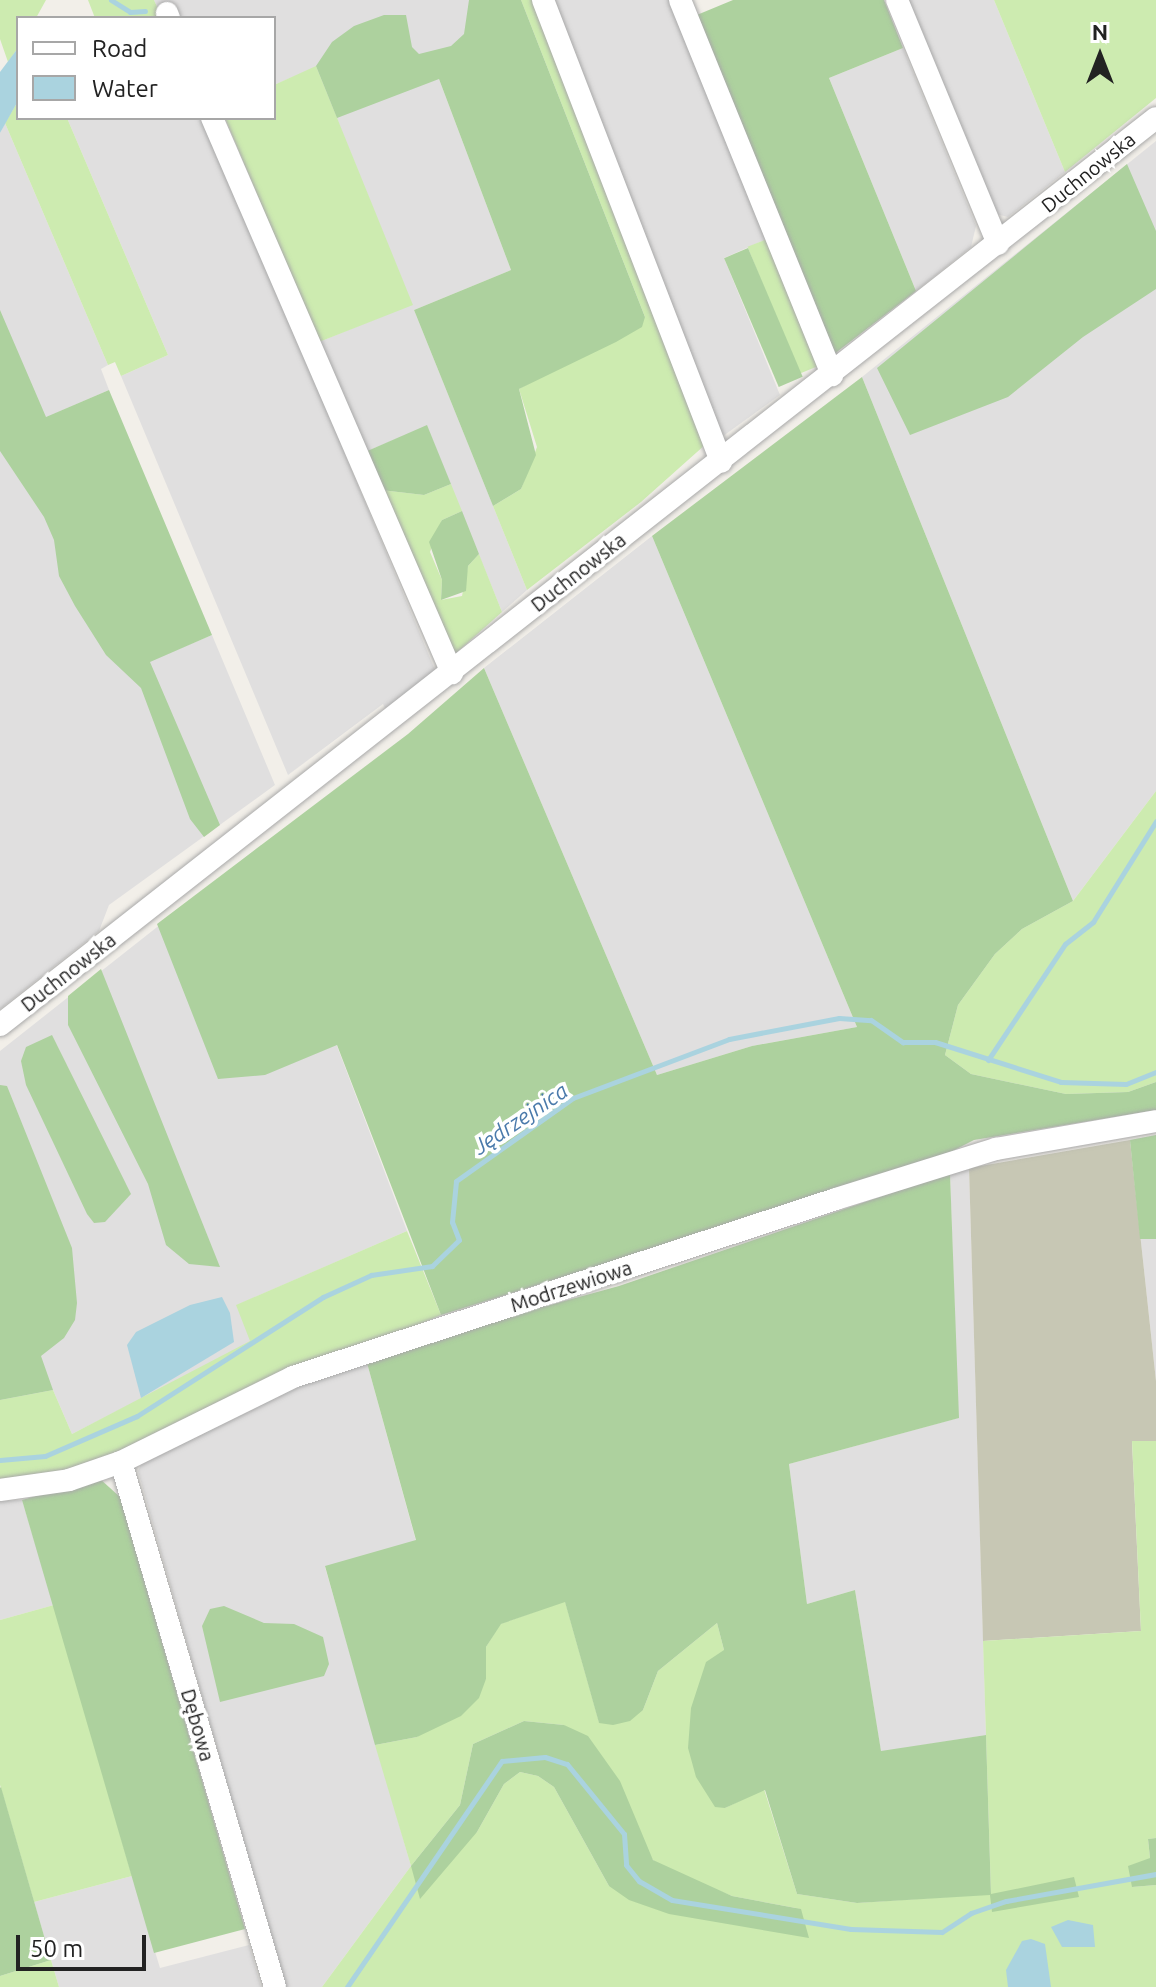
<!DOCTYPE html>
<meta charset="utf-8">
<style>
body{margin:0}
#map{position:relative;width:1156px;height:1987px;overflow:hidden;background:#f2efe9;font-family:Ubuntu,sans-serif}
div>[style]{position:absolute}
.residential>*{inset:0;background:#e0dfdf}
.construction>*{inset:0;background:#c7c7b4}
.grass>*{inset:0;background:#cdebb0;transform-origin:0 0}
.forest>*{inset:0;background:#add19e;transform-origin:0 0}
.water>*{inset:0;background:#aad3df}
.stream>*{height:5px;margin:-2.5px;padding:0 2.5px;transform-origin:2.5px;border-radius:2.5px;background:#aad3df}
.roads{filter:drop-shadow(0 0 2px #a9a9a9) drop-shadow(0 0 2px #a9a9a9)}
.minor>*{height:22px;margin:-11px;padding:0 11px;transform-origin:11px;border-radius:11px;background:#fff}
span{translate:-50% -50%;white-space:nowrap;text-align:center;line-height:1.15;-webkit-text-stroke:7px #fff;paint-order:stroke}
.street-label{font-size:20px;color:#222}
.water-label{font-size:22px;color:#4a7aab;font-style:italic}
.legend{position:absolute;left:16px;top:16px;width:260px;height:104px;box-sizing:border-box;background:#fff;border:2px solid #a7a7a7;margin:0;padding:10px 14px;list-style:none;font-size:24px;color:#222}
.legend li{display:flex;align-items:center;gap:16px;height:40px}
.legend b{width:40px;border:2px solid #a7a7a7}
.north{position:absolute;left:1060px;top:16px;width:80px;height:80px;-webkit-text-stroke:6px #fff;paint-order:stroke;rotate:0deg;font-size:22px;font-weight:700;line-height:32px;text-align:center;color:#222}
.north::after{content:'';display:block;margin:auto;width:28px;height:36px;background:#222;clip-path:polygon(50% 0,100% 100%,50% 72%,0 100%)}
.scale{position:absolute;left:16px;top:1935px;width:130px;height:36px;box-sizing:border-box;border:4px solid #222;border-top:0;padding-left:10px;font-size:24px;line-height:28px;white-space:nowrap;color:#222;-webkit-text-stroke:6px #fff;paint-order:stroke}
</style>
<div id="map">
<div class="residential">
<div style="clip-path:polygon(154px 0,521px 0,537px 42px,439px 79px,511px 270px,414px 310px,527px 590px,502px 612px,427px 426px,365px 452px,319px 342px,412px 304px,316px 67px,274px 85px,274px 18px,156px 18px,161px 15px)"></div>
<div style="clip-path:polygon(552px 0,671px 0,767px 239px,724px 258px,780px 395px,719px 439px)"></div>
<div style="clip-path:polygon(906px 0,994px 0,1065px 172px,1008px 217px,992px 213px)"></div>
<div style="clip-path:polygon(903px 48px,976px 226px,971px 247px,916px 291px,829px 78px)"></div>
<div style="clip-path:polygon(67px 118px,205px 118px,435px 670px,386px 710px,383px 704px,288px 775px,121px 376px,168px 355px)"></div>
<div style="clip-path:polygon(5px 123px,108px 365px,101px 369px,109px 390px,47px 417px,150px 661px,212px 635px,275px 785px,109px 905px,99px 931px,0 1009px,0 133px)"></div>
<div style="clip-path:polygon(1156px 141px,1156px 791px,1073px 901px,862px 377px)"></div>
<div style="clip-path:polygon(652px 536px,857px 1027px,752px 1046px,657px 1075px,484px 668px)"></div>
<div style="clip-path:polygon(261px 845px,407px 1231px,237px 1305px,254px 1341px,72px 1434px,53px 1390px,0 1400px,0 1051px)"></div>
<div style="clip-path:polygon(1156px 1135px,1156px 1381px,1130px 1140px)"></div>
<div style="clip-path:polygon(969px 1168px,986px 1735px,881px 1752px,855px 1590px,807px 1604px,789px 1464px,958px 1418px,950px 1173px)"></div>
<div style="clip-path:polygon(367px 1363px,416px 1541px,325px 1567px,411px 1866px,322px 1987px,285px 1987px,138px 1471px,144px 1458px,274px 1395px)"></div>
<div style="clip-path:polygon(22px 1500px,54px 1605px,0 1620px,0 1501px)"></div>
<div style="clip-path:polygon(132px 1876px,160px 1968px,249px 1945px,261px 1987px,59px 1987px,34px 1902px)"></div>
</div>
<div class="construction">
<div style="clip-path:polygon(1130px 1140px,1156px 1381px,1156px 1441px,1132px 1442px,1141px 1631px,983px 1641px,969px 1168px)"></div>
</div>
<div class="grass">
<div style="clip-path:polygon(0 0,46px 0,36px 18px,18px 18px,18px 48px,8px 62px,0 39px)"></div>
<div style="clip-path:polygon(88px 0,154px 0,161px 16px,95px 18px)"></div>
<div style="clip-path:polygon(521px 0,534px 0,706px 444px,641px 502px,527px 590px,493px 506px,521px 489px,537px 447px,519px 389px,645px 317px)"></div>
<div style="clip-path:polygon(994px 0,1156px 0,1156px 98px,1065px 172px)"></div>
<div style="clip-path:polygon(316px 66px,413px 305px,319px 342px,225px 118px,274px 118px,274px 85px)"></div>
<div style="clip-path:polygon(18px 101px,18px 118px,67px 118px,168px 355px,121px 376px,115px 362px,108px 365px,5px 123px)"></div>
<div style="left:767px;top:239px;width:137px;height:21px;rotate:68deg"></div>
<div style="clip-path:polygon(451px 484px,462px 511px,442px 520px,430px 552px,442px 580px,441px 600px,462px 596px,468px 566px,479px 554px,502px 612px,455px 654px,381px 490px,424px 495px)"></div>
<div style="clip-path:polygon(1156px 791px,1156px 1082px,1128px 1092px,1066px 1094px,971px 1074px,945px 1055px,958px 1005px,995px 954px,1022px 929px,1073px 901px)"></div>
<div style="clip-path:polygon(407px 1231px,441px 1315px,83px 1466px,28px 1480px,0 1479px,0 1400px,53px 1390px,72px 1434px,250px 1341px,236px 1305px)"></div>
<div style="clip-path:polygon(evenodd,1132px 1441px,1156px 1441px,1156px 1838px,1148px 1839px,1150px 1858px,1132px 1887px,1156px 1885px,1156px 1987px,322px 1987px,411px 1866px,375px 1745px,417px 1737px,486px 1679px,486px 1647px,500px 1624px,565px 1601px,599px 1722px,643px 1710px,658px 1671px,717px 1623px,724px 1650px,725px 1808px,764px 1789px,797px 1894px,857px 1903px,991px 1894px,983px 1641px,1141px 1631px,1132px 1441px,524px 1721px,564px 1725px,653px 1860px,667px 1870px,732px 1896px,801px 1909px,609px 1886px,554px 1787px,538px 1776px,520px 1772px,504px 1784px,477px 1832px,411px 1866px,460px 1805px,473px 1744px,524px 1721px)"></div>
<div style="clip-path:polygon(54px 1605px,132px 1876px,34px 1902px,0 1785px,0 1620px)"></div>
<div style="clip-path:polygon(51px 1960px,59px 1987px,0 1987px,0 1976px)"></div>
</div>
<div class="forest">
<div style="clip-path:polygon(469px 0,521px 0,645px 317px,642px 327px,616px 342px,519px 389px,536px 455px,521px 489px,493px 506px,414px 310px,511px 270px,439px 79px,337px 118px,316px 66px,332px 42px,354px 26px,384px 15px,406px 15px,412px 47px,419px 54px,451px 46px,464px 34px)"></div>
<div style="clip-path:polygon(733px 0,884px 0,903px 48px,829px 78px,916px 291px,829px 358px,692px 17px)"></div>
<div style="clip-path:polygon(1127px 164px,1156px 231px,1156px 289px,1083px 337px,1008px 397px,910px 435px,877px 368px)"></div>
<div style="left:748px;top:248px;width:140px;height:26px;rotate:67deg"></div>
<div style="clip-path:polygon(0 310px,46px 417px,109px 390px,212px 635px,150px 662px,220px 825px,204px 837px,190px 819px,141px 688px,106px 655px,75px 606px,59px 576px,54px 540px,44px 517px,0 451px)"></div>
<div style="clip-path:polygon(862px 377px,1073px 901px,1022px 929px,995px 954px,958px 1005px,945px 1055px,971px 1074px,1066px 1094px,1128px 1092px,1156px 1082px,1156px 1110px,974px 1140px,933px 1161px,441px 1315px,337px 1045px,265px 1075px,218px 1079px,157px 924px,408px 734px,484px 668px,657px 1075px,752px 1046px,857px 1027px,652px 536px)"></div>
<div style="clip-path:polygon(427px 425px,451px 484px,424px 495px,381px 490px,365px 452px)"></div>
<div style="clip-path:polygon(462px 511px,479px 554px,468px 566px,466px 591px,441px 600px,442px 580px,429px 542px,442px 520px)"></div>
<div style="clip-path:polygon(101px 969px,220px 1267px,189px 1264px,166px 1245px,148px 1184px,68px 1025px,68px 996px)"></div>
<div style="clip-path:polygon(52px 1035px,131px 1194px,105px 1222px,94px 1223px,87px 1214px,26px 1085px,21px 1061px,26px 1047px)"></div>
<div style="clip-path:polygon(0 1085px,7px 1086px,72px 1248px,77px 1303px,75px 1320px,64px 1338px,41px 1356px,53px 1390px,0 1400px)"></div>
<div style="clip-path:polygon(1156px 1135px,1156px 1239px,1140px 1239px,1130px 1140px)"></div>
<div style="clip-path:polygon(950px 1173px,959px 1418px,789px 1464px,807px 1604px,855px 1590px,881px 1751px,986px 1735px,991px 1894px,1074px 1877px,1079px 1897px,992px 1912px,990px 1895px,857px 1903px,797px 1894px,765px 1790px,725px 1808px,715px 1807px,696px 1777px,688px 1748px,691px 1708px,706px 1662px,724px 1650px,717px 1623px,658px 1671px,643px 1710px,630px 1721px,613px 1725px,599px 1723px,565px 1602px,501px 1624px,486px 1647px,486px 1679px,479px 1698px,461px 1716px,417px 1737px,375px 1745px,325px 1566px,416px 1540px,367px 1363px,470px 1327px,619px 1286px)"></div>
<div style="clip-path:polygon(99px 1478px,120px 1497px,245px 1929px,154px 1953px,22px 1500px)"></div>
<div style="clip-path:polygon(224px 1606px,264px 1623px,294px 1624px,323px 1637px,329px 1664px,324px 1676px,220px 1702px,202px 1626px,210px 1609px)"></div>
<div style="clip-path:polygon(524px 1721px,564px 1725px,588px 1736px,620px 1781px,653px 1860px,732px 1896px,801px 1909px,809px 1938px,669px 1914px,629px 1900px,609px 1886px,554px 1787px,538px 1776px,520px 1772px,504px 1784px,477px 1832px,420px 1899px,411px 1866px,460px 1805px,473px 1744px)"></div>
<div style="clip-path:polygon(1px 1787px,51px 1960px,0 1976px,0 1788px)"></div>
<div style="clip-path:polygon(1156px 1838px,1156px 1885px,1132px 1887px,1128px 1866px,1150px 1858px,1148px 1839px)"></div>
</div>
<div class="water">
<div style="clip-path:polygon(18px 48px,18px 101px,0 133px,0 72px)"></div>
<div style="clip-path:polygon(222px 1297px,230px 1313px,234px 1342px,141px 1398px,127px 1345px,136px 1332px,190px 1305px)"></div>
<div style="clip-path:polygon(1068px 1920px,1093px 1925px,1095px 1947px,1062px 1947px,1051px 1927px)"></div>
<div style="clip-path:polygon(1031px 1939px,1045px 1944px,1051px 1987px,1008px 1987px,1006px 1970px,1022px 1941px)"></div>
</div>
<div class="stream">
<div style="left:111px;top:0;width:22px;rotate:32deg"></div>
<div style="left:130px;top:12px;width:15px;rotate:-4deg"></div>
<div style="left:988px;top:1060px;width:139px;rotate:-56.4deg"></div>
<div style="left:1065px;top:944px;width:36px;rotate:-38deg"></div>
<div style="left:1093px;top:922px;width:119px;rotate:-58deg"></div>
<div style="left:0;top:1460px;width:45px;rotate:-5.1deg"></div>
<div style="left:45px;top:1456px;width:100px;rotate:-23.5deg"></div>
<div style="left:137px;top:1416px;width:221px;rotate:-32.6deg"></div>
<div style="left:323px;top:1297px;width:53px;rotate:-24.6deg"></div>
<div style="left:371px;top:1275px;width:62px;rotate:-8.4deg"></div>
<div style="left:432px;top:1266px;width:37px;rotate:-44deg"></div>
<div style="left:459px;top:1240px;width:19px;rotate:-111deg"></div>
<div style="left:452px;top:1222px;width:41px;rotate:-84.4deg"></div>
<div style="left:456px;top:1181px;width:143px;rotate:-35.4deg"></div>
<div style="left:573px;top:1098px;width:167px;rotate:-20.7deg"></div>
<div style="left:729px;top:1039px;width:112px;rotate:-10.8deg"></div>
<div style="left:839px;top:1018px;width:32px;rotate:4deg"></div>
<div style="left:871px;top:1020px;width:39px;rotate:35deg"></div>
<div style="left:903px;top:1042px;width:32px"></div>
<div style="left:935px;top:1042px;width:132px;rotate:17.6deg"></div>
<div style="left:1061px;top:1082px;width:65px;rotate:1.8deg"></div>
<div style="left:1126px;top:1084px;width:32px;rotate:-22deg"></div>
<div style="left:347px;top:1987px;width:274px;rotate:-55.6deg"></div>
<div style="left:502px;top:1761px;width:43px;rotate:-5.3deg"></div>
<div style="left:545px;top:1757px;width:23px;rotate:18deg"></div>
<div style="left:567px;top:1764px;width:90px;rotate:50.8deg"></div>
<div style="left:624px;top:1834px;width:31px;rotate:86deg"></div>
<div style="left:626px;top:1865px;width:21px;rotate:51deg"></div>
<div style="left:639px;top:1881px;width:38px;rotate:30deg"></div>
<div style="left:672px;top:1900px;width:181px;rotate:9.2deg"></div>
<div style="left:851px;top:1929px;width:91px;rotate:1.9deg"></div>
<div style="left:942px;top:1932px;width:35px;rotate:-33deg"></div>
<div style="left:971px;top:1913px;width:37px;rotate:-19deg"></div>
<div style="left:1006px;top:1901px;width:152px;rotate:-10.2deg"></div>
</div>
<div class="roads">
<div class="minor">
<div style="left:543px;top:0;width:495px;rotate:68.9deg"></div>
<div style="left:680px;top:0;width:405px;rotate:67.9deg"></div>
<div style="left:897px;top:0;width:264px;rotate:67.5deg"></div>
<div style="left:167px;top:13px;width:5px;rotate:68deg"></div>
<div style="left:212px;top:118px;width:605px;rotate:66.61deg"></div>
<div style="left:0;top:1025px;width:1469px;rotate:-38.12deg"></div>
<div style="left:121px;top:1462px;width:547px;rotate:73.65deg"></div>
<div style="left:0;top:1490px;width:70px;rotate:-8.2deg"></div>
<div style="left:69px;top:1480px;width:55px;rotate:-19.1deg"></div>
<div style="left:121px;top:1462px;width:192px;rotate:-26.3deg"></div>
<div style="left:293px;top:1377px;width:571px;rotate:-18.15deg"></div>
<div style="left:836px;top:1199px;width:168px;rotate:-17.4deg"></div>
<div style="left:996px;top:1149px;width:162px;rotate:-9.9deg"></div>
</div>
</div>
<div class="street-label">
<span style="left:1088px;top:172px;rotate:-39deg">Duchnowska</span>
<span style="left:578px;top:572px;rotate:-38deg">Duchnowska</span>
<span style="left:68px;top:972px;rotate:-38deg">Duchnowska</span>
<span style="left:571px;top:1286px;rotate:-18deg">Modrzewiowa</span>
<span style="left:198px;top:1725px;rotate:74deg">Dębowa</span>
</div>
<div class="water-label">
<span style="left:520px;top:1118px;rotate:-34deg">Jędrzejnica</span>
</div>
<ul class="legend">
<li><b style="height:10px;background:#fff"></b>Road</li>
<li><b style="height:22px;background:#aad3df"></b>Water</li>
</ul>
<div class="north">N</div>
<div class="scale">50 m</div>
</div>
